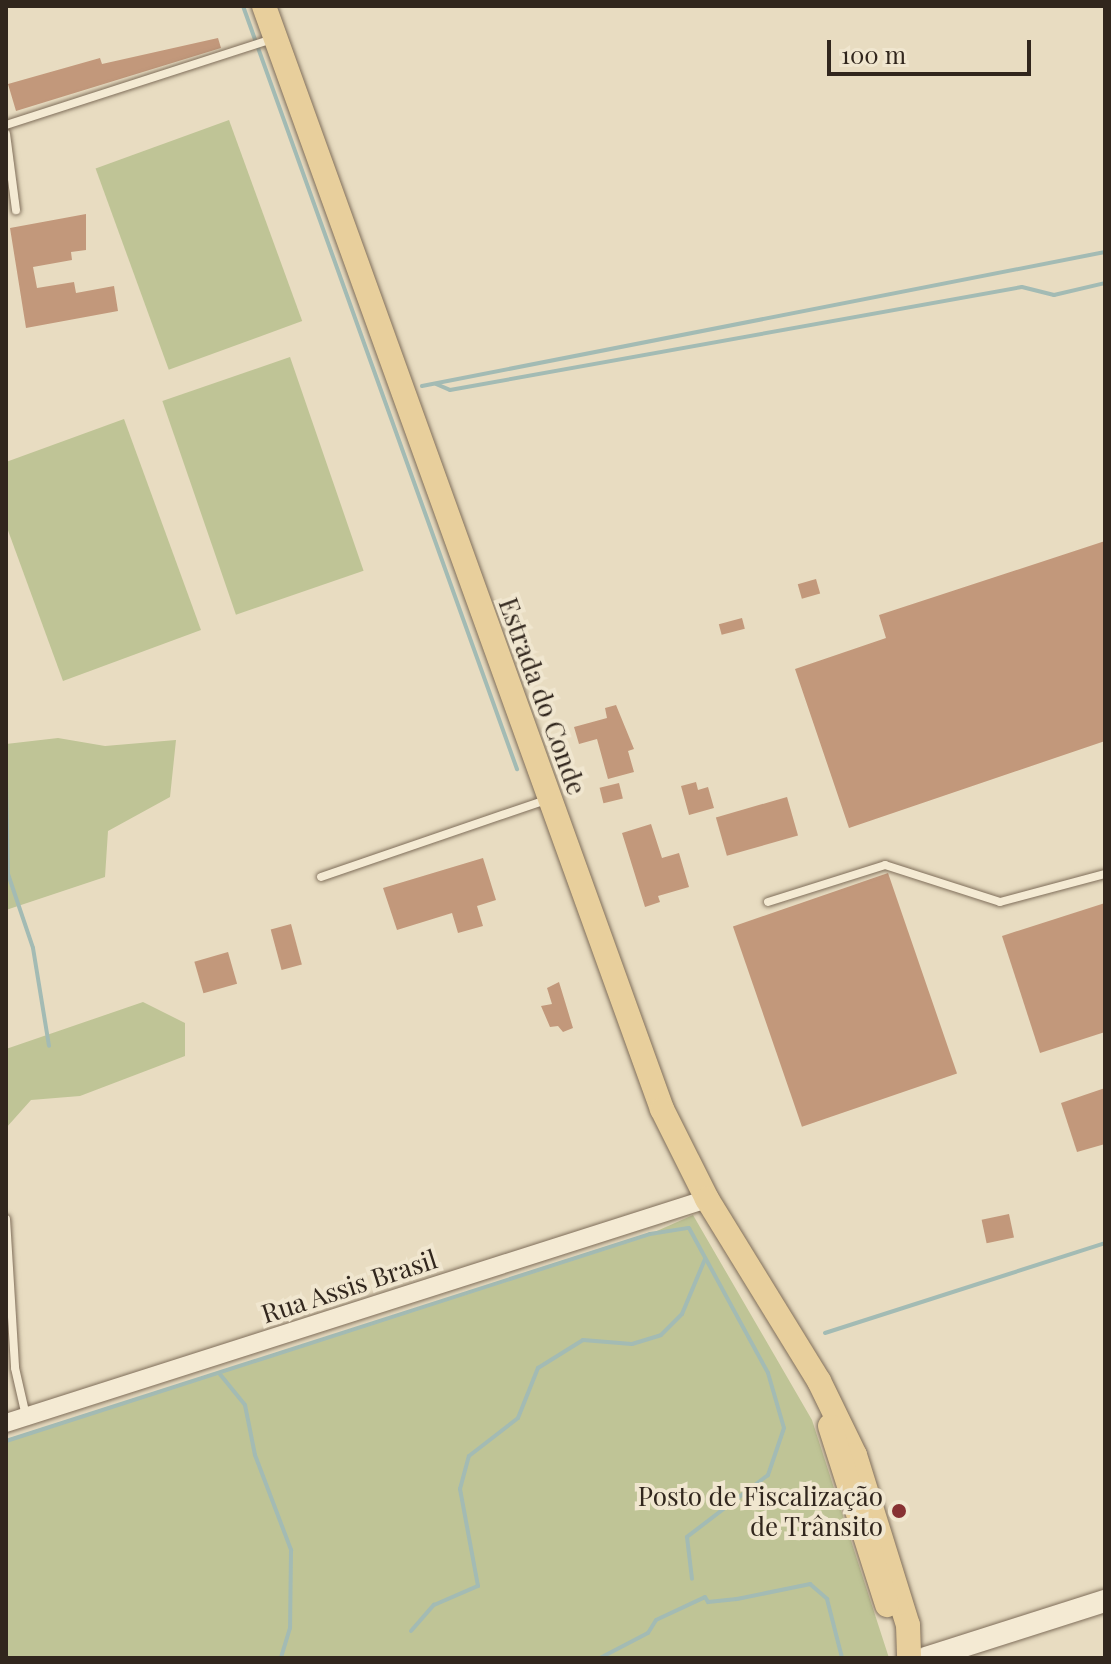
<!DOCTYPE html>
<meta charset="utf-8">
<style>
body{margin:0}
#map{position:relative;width:1111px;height:1664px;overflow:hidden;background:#e8dcc1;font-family:"Playfair Display",serif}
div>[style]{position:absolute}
.green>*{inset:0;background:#bfc496;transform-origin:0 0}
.stream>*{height:4px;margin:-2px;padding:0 2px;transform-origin:2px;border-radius:2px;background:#a3bbb4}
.building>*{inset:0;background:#c2987b;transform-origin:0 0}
.roads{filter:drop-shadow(0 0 2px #7f6e5a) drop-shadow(0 0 2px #7f6e5a)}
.service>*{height:8px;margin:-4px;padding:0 4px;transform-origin:4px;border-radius:4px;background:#f4ead3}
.tertiary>*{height:18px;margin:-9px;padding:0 9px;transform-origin:9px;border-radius:9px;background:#f4ead3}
.secondary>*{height:22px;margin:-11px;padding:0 11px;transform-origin:11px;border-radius:11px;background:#f4ead3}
.primary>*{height:24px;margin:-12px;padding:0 12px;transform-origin:12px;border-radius:12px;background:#e8cf9c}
.dots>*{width:22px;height:22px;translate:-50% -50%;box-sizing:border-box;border:4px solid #f0e6cf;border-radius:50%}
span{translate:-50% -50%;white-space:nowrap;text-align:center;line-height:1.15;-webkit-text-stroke:8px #f0e6cf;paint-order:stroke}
.street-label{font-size:26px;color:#31261d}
.poi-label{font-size:26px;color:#31261d}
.right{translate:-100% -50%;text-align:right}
.frame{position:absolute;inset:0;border:8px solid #31261d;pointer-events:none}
.scale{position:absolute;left:827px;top:40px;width:204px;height:36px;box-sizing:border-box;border:4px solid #31261d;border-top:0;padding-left:10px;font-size:24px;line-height:28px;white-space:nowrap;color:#31261d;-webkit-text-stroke:6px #f0e6cf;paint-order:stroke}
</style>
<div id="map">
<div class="green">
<div style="left:229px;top:120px;width:214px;height:142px;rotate:70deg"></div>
<div style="left:290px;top:357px;width:226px;height:135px;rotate:71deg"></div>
<div style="clip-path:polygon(124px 419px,201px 630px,63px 681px,6px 525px,6px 462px)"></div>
<div style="clip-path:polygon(58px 738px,105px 746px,176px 740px,170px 797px,108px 831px,105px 877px,6px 910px,6px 744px)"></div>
<div style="clip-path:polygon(143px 1002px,185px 1023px,185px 1056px,80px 1096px,31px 1100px,6px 1128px,6px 1049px)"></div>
<div style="clip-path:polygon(693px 1215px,812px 1420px,889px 1658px,6px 1658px,6px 1441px,650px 1234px)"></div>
</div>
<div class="stream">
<div style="left:243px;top:6px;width:811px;rotate:70.25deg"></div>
<div style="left:436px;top:384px;width:15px;rotate:23deg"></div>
<div style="left:450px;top:390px;width:581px;rotate:-10.21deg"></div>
<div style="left:1022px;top:287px;width:33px;rotate:14deg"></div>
<div style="left:1054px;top:295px;width:52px;rotate:-13.2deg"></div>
<div style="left:422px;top:386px;width:696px;rotate:-11.1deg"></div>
<div style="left:6px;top:782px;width:92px;rotate:88.8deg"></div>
<div style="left:8px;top:874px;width:78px;rotate:71.3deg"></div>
<div style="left:33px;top:948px;width:99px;rotate:80.7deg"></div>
<div style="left:825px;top:1333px;width:294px;rotate:-17.8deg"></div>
<div style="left:219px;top:1373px;width:41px;rotate:50.9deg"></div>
<div style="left:245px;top:1405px;width:51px;rotate:78.7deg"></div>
<div style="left:255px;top:1455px;width:102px;rotate:69.2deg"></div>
<div style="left:291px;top:1550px;width:78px;rotate:90.7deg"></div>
<div style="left:290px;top:1628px;width:31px;rotate:107deg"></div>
<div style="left:6px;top:1441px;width:676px;rotate:-17.82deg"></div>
<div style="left:650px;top:1234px;width:39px;rotate:-9deg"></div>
<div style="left:689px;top:1228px;width:165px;rotate:61.4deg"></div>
<div style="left:768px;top:1373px;width:57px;rotate:73.8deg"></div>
<div style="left:784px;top:1428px;width:50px;rotate:108.8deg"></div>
<div style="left:768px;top:1475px;width:102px;rotate:142.6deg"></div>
<div style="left:687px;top:1537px;width:42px;rotate:83.2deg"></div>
<div style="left:411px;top:1631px;width:35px;rotate:-49deg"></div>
<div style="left:434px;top:1605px;width:48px;rotate:-23.4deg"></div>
<div style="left:478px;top:1586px;width:99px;rotate:-100.5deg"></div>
<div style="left:460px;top:1489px;width:34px;rotate:-75deg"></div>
<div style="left:469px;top:1456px;width:62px;rotate:-37.8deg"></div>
<div style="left:518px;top:1418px;width:54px;rotate:-68.2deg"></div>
<div style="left:538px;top:1368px;width:53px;rotate:-31.9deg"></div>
<div style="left:583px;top:1340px;width:49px;rotate:4.7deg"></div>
<div style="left:632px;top:1344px;width:30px;rotate:-17deg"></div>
<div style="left:661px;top:1335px;width:30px;rotate:-45deg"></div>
<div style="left:682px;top:1314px;width:60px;rotate:-67.3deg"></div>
<div style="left:600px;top:1658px;width:54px;rotate:-27.5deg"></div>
<div style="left:648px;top:1633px;width:15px;rotate:-58deg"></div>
<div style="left:656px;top:1620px;width:54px;rotate:-25.1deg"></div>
<div style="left:705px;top:1597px;width:6px;rotate:59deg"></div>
<div style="left:708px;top:1602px;width:29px;rotate:-6deg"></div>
<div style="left:737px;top:1599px;width:75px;rotate:-11.6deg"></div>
<div style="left:810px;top:1584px;width:23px;rotate:41deg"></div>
<div style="left:827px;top:1599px;width:61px;rotate:75.7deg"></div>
</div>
<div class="building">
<div style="clip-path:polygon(218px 38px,221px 48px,16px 111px,8px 84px,100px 58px,102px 64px)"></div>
<div style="clip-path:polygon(86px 214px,86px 250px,71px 252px,72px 260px,33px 267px,37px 288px,74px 282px,76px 293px,114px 286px,118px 311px,26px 328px,10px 228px)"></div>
<div style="clip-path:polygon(1105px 541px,1105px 741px,849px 828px,795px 669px,886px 638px,879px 615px)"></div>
<div style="left:816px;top:579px;width:15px;height:19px;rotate:74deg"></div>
<div style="left:742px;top:618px;width:11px;height:24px;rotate:75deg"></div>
<div style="clip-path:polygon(616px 705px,634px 749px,628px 751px,634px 772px,608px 779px,597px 739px,579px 744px,574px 727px,607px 718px,605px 708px)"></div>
<div style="clip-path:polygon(696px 782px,698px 790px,708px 787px,714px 808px,689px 815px,681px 786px)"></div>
<div style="left:619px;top:783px;width:16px;height:20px;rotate:76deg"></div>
<div style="left:787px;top:797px;width:40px;height:74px;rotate:74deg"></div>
<div style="clip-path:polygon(651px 824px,662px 858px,679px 853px,689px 887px,658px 896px,660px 902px,645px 907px,622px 833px)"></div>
<div style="clip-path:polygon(483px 858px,496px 900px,477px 906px,483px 926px,458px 933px,452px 913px,397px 930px,383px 888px)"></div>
<div style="left:888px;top:873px;width:212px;height:164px;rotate:71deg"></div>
<div style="clip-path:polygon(1105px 903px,1105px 1032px,1040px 1053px,1002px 936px)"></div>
<div style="left:291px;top:924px;width:42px;height:21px;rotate:75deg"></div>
<div style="left:228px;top:952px;width:33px;height:35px;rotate:74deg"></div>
<div style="clip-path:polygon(559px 982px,573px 1028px,563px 1032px,558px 1026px,550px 1027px,541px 1006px,552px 1004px,547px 988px)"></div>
<div style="clip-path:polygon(1105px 1088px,1105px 1144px,1077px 1152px,1061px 1103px)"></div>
<div style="left:1009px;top:1214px;width:24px;height:28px;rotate:78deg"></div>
</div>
<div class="roads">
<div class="service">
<div style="left:6px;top:125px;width:280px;rotate:-17.9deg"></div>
<div style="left:6px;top:134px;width:77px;rotate:82.5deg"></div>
<div style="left:321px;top:877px;width:241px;rotate:-18.9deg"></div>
<div style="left:768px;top:902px;width:123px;rotate:-17.5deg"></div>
<div style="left:885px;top:865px;width:121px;rotate:17.8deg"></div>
<div style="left:1000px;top:902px;width:109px;rotate:-14.9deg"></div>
<div style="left:6px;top:1219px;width:149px;rotate:86.5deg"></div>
<div style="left:15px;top:1368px;width:49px;rotate:77.1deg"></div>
</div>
<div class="tertiary">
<div style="left:6px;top:1423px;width:736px;rotate:-17.72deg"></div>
</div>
<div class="secondary">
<div style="left:926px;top:1658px;width:188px;rotate:-17.7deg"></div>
</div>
<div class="primary">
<div style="left:264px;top:6px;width:1173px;rotate:70.16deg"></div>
<div style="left:662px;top:1109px;width:101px;rotate:63.4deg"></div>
<div style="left:707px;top:1199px;width:214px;rotate:58.4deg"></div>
<div style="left:819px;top:1381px;width:82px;rotate:64.1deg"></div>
<div style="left:855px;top:1455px;width:178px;rotate:72.7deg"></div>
<div style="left:908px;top:1625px;width:33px;rotate:88deg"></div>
<div style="left:830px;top:1426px;width:188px;rotate:72.3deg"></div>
</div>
</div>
<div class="dots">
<div style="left:899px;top:1511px;background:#873133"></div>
</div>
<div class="street-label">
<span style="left:543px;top:696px;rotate:70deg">Estrada do Conde</span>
<span style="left:349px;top:1286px;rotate:-18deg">Rua Assis Brasil</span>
</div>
<div class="poi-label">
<span class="right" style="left:883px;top:1511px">Posto de Fiscalização<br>de Trânsito</span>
</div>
<div class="frame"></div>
<div class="scale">100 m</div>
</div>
